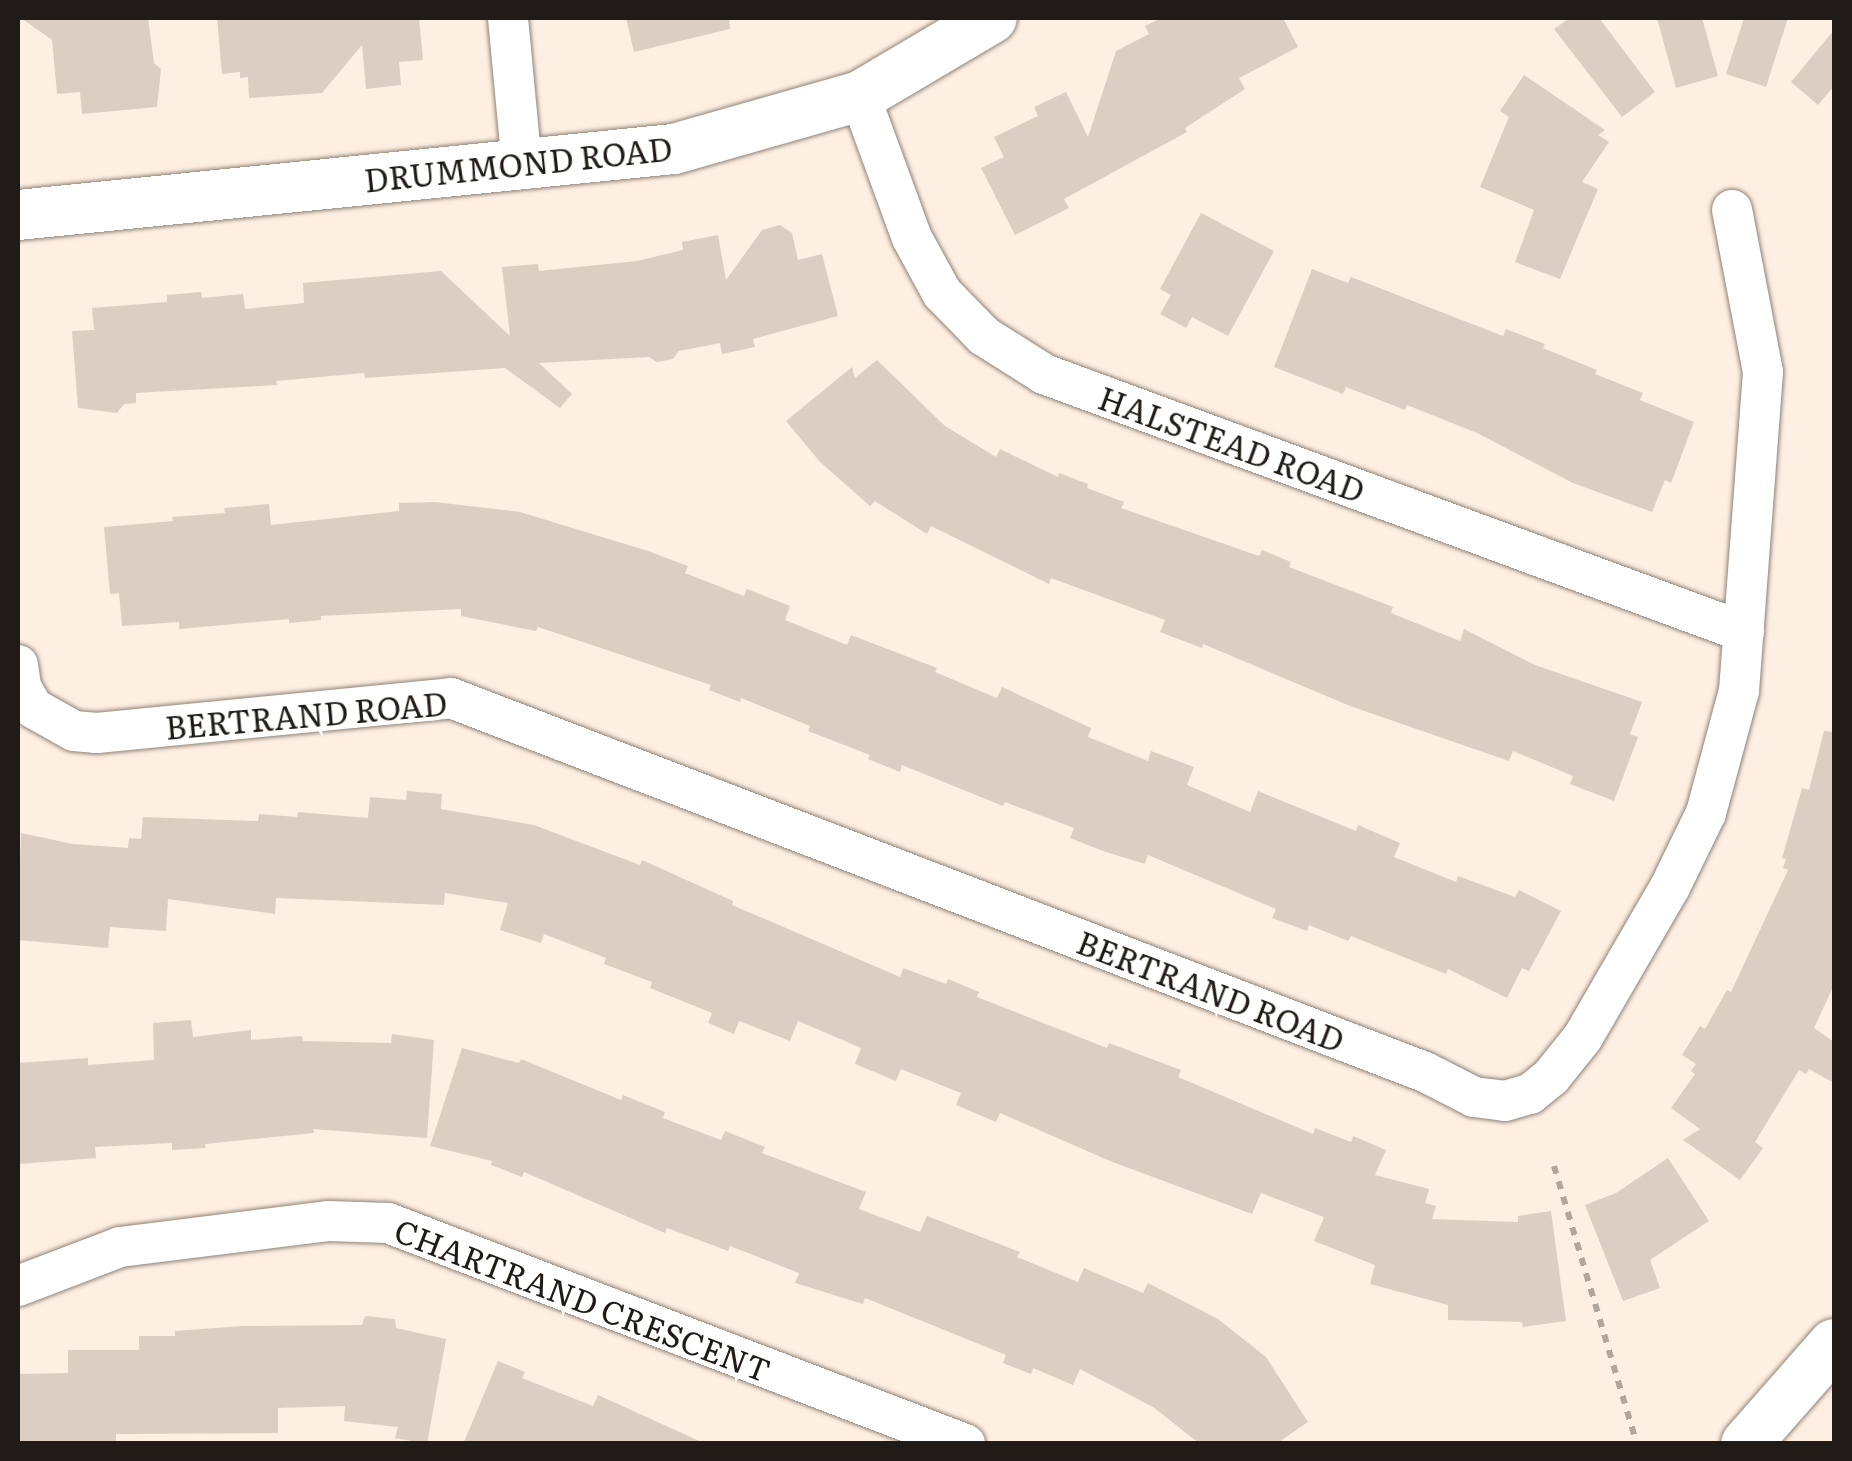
<!DOCTYPE html>
<style>
body{margin:0}
#map{position:relative;width:1852px;height:1461px;overflow:hidden;background:#feefe3;font-family:Literata,serif}
div>[style]{position:absolute}
.building>*{inset:0;background:#dccec2}
.path>*{height:6px;margin-top:-3px;transform-origin:0;background:repeating-linear-gradient(90deg,#b1a69c 0 8px,transparent 0 16px)}
.roads{filter:drop-shadow(0 0 2px #8f8276) drop-shadow(0 0 2px #8f8276)}
.minor>*{height:40px;margin:-20px;padding:0 20px;transform-origin:20px;border-radius:20px;background:#fff}
.tertiary>*{height:50px;margin:-25px;padding:0 25px;transform-origin:25px;border-radius:25px;background:#fff}
span{translate:-50% -50%;white-space:nowrap;text-align:center;line-height:1.15;-webkit-text-stroke:8px #fff;paint-order:stroke}
.street-label{font-size:32px;color:#201b16}
.frame{position:absolute;inset:0;border:20px solid #201b16;pointer-events:none}
</style>
<div id="map">
<div class="building">
<div style="clip-path:polygon(21px 18px,148px 18px,154px 63px,161px 69px,157px 107px,82px 114px,80px 92px,57px 94px,52px 40px)"></div>
<div style="clip-path:polygon(217px 18px,419px 18px,423px 60px,399px 62px,401px 85px,366px 89px,362px 45px,322px 93px,249px 98px,248px 77px,240px 78px,240px 72px,222px 74px)"></div>
<div style="clip-path:polygon(626px 18px,729px 18px,730px 29px,634px 52px)"></div>
<div style="clip-path:polygon(1162px 18px,1283px 18px,1298px 47px,1239px 78px,1245px 89px,1185px 128px,1187px 132px,1064px 199px,1069px 208px,1015px 235px,981px 168px,1004px 157px,994px 137px,1038px 116px,1034px 107px,1066px 92px,1088px 137px,1116px 51px,1149px 34px,1145px 26px)"></div>
<div style="clip-path:polygon(1570px 18px,1599px 18px,1655px 92px,1622px 117px,1554px 29px)"></div>
<div style="clip-path:polygon(1657px 18px,1702px 18px,1718px 76px,1676px 88px)"></div>
<div style="clip-path:polygon(1744px 18px,1788px 18px,1766px 87px,1726px 74px)"></div>
<div style="clip-path:polygon(1834px 30px,1834px 86px,1818px 105px,1791px 82px)"></div>
<div style="clip-path:polygon(1524px 75px,1605px 130px,1598px 135px,1609px 142px,1582px 182px,1598px 189px,1560px 279px,1515px 262px,1534px 210px,1480px 187px,1509px 117px,1500px 111px)"></div>
<div style="clip-path:polygon(1201px 213px,1274px 251px,1228px 336px,1192px 317px,1186px 328px,1160px 314px,1171px 295px,1160px 289px)"></div>
<div style="clip-path:polygon(780px 225px,792px 233px,798px 260px,822px 254px,838px 316px,753px 339px,755px 347px,722px 354px,720px 343px,679px 351px,673px 359px,657px 362px,649px 357px,539px 363px,572px 394px,560px 408px,505px 368px,365px 378px,364px 373px,276px 381px,277px 385px,136px 393px,136px 403px,124px 404px,117px 413px,78px 408px,72px 331px,94px 330px,92px 308px,167px 302px,167px 295px,201px 292px,202px 298px,243px 294px,245px 309px,304px 303px,303px 283px,441px 271px,510px 336px,502px 267px,538px 264px,539px 271px,637px 261px,683px 250px,682px 242px,718px 235px,726px 280px,762px 230px)"></div>
<div style="clip-path:polygon(1312px 269px,1348px 283px,1351px 277px,1503px 336px,1506px 329px,1545px 344px,1543px 348px,1597px 370px,1595px 374px,1643px 393px,1640px 400px,1694px 422px,1671px 483px,1665px 480px,1652px 512px,1573px 483px,1477px 433px,1407px 405px,1405px 410px,1346px 387px,1343px 394px,1274px 367px)"></div>
<div style="clip-path:polygon(877px 360px,945px 426px,996px 457px,1000px 449px,1058px 477px,1059px 473px,1088px 484px,1087px 488px,1124px 502px,1121px 508px,1259px 556px,1262px 550px,1291px 562px,1289px 567px,1393px 607px,1391px 613px,1460px 641px,1464px 629px,1535px 665px,1642px 702px,1630px 734px,1638px 737px,1614px 801px,1570px 784px,1573px 776px,1513px 751px,1509px 761px,1350px 706px,1203px 644px,1202px 648px,1160px 632px,1165px 620px,1051px 578px,1049px 584px,931px 526px,927px 534px,875px 501px,870px 506px,820px 462px,786px 421px,852px 367px,855px 378px)"></div>
<div style="clip-path:polygon(435px 502px,520px 512px,648px 551px,688px 566px,685px 573px,744px 596px,747px 589px,790px 606px,785px 620px,847px 645px,851px 635px,937px 668px,935px 672px,997px 698px,1002px 687px,1091px 728px,1088px 737px,1148px 761px,1151px 751px,1194px 767px,1187px 785px,1250px 812px,1258px 791px,1356px 831px,1358px 825px,1400px 843px,1394px 857px,1456px 882px,1458px 876px,1515px 897px,1519px 890px,1561px 911px,1529px 971px,1522px 968px,1507px 998px,1448px 969px,1446px 974px,1351px 936px,1348px 941px,1309px 925px,1307px 931px,1272px 918px,1276px 909px,1148px 855px,1145px 864px,1103px 851px,1070px 838px,1074px 828px,1005px 802px,1003px 806px,902px 765px,900px 772px,868px 759px,870px 755px,808px 731px,810px 726px,741px 698px,740px 702px,709px 690px,711px 685px,538px 627px,536px 631px,461px 616px,461px 609px,321px 616px,321px 620px,289px 623px,289px 619px,179px 629px,179px 622px,122px 626px,119px 593px,110px 594px,104px 527px,173px 521px,172px 517px,225px 513px,224px 508px,269px 504px,271px 525px,399px 511px,399px 503px)"></div>
<div style="clip-path:polygon(1824px 731px,1834px 732px,1834px 985px,1814px 1028px,1834px 1042px,1834px 1083px,1809px 1069px,1806px 1074px,1799px 1070px,1755px 1142px,1763px 1148px,1740px 1180px,1683px 1140px,1700px 1129px,1671px 1108px,1695px 1074px,1691px 1071px,1696px 1064px,1682px 1055px,1700px 1026px,1705px 1029px,1727px 990px,1731px 992px,1788px 870px,1783px 868px,1786px 859px,1782px 858px,1802px 788px,1809px 790px)"></div>
<div style="clip-path:polygon(407px 791px,442px 794px,441px 809px,534px 825px,640px 865px,642px 860px,733px 901px,732px 905px,900px 977px,903px 968px,946px 984px,948px 979px,979px 992px,977px 997px,1107px 1048px,1109px 1043px,1181px 1070px,1178px 1077px,1313px 1134px,1315px 1128px,1351px 1142px,1353px 1136px,1386px 1150px,1375px 1175px,1429px 1189px,1425px 1203px,1436px 1206px,1432px 1219px,1518px 1222px,1518px 1216px,1551px 1211px,1566px 1321px,1523px 1327px,1522px 1322px,1448px 1320px,1448px 1305px,1370px 1284px,1375px 1265px,1314px 1241px,1324px 1217px,1261px 1193px,1252px 1214px,1110px 1161px,1000px 1113px,996px 1122px,956px 1105px,961px 1093px,901px 1069px,896px 1081px,855px 1064px,861px 1048px,798px 1021px,790px 1041px,739px 1021px,734px 1034px,708px 1023px,712px 1013px,650px 988px,652px 982px,604px 964px,606px 958px,544px 934px,541px 943px,500px 930px,508px 903px,445px 893px,444px 905px,276px 898px,275px 914px,168px 899px,166px 931px,110px 927px,108px 948px,18px 940px,21px 833px,73px 844px,128px 848px,129px 838px,141px 839px,143px 817px,258px 821px,259px 814px,297px 817px,298px 812px,368px 818px,370px 797px,406px 800px)"></div>
<div style="clip-path:polygon(191px 1020px,193px 1037px,251px 1030px,251px 1040px,302px 1036px,303px 1041px,391px 1043px,392px 1034px,434px 1040px,427px 1138px,313px 1129px,314px 1133px,205px 1144px,206px 1148px,172px 1150px,172px 1143px,95px 1147px,96px 1158px,18px 1164px,18px 1063px,88px 1058px,88px 1065px,154px 1060px,153px 1023px)"></div>
<div style="clip-path:polygon(462px 1048px,519px 1063px,521px 1059px,621px 1100px,623px 1095px,665px 1112px,663px 1118px,721px 1140px,725px 1131px,765px 1147px,762px 1153px,866px 1192px,859px 1209px,920px 1232px,927px 1216px,1020px 1252px,1017px 1257px,1078px 1282px,1084px 1268px,1143px 1293px,1148px 1283px,1218px 1319px,1266px 1357px,1308px 1422px,1276px 1444px,1200px 1444px,1153px 1407px,1080px 1369px,1073px 1385px,1033px 1368px,1031px 1374px,1003px 1363px,1006px 1355px,865px 1298px,863px 1304px,795px 1283px,799px 1273px,730px 1246px,728px 1251px,667px 1228px,665px 1233px,524px 1172px,522px 1177px,491px 1165px,492px 1161px,430px 1146px)"></div>
<div style="clip-path:polygon(1668px 1158px,1709px 1221px,1650px 1260px,1660px 1288px,1623px 1301px,1585px 1205px,1616px 1193px)"></div>
<div style="clip-path:polygon(365px 1316px,395px 1319px,396px 1328px,446px 1339px,427px 1444px,395px 1438px,398px 1427px,344px 1421px,345px 1406px,278px 1408px,278px 1433px,116px 1434px,116px 1444px,18px 1444px,18px 1374px,68px 1373px,68px 1350px,139px 1350px,139px 1336px,175px 1336px,175px 1331px,242px 1326px,362px 1325px)"></div>
<div style="clip-path:polygon(498px 1361px,525px 1372px,522px 1378px,593px 1406px,598px 1395px,706px 1444px,463px 1444px)"></div>
</div>
<div class="path">
<div style="left:1554px;top:1166px;width:290px;rotate:73.4deg"></div>
</div>
<div class="roads">
<div class="minor">
<div style="left:508px;top:18px;width:148px;rotate:84.6deg"></div>
<div style="left:860px;top:96px;width:151px;rotate:69.9deg"></div>
<div style="left:912px;top:238px;width:63px;rotate:61.4deg"></div>
<div style="left:942px;top:293px;width:60px;rotate:45.7deg"></div>
<div style="left:984px;top:336px;width:71px;rotate:32.3deg"></div>
<div style="left:1044px;top:374px;width:746px;rotate:20.23deg"></div>
<div style="left:18px;top:665px;width:22px;rotate:82deg"></div>
<div style="left:21px;top:687px;width:24px;rotate:60deg"></div>
<div style="left:33px;top:708px;width:47px;rotate:29.3deg"></div>
<div style="left:74px;top:731px;width:23px;rotate:5deg"></div>
<div style="left:97px;top:733px;width:356px;rotate:-5.6deg"></div>
<div style="left:451px;top:698px;width:1043px;rotate:21.01deg"></div>
<div style="left:1425px;top:1072px;width:55px;rotate:27deg"></div>
<div style="left:1474px;top:1097px;width:31px;rotate:7deg"></div>
<div style="left:1505px;top:1101px;width:26px;rotate:-16deg"></div>
<div style="left:1530px;top:1094px;width:27px;rotate:-39deg"></div>
<div style="left:1551px;top:1077px;width:51px;rotate:-51.3deg"></div>
<div style="left:1583px;top:1037px;width:173px;rotate:-59.9deg"></div>
<div style="left:1670px;top:887px;width:82px;rotate:-64.1deg"></div>
<div style="left:1706px;top:813px;width:126px;rotate:-74.9deg"></div>
<div style="left:1739px;top:691px;width:320px;rotate:-85.7deg"></div>
<div style="left:1763px;top:372px;width:165px;rotate:-100.8deg"></div>
<div style="left:18px;top:1286px;width:109px;rotate:-20.9deg"></div>
<div style="left:120px;top:1247px;width:211px;rotate:-7.1deg"></div>
<div style="left:329px;top:1221px;width:59px;rotate:1.9deg"></div>
<div style="left:388px;top:1223px;width:618px;rotate:20.96deg"></div>
</div>
<div class="tertiary">
<div style="left:18px;top:215px;width:659px;rotate:-5.75deg"></div>
<div style="left:674px;top:149px;width:193px;rotate:-15.9deg"></div>
<div style="left:860px;top:96px;width:153px;rotate:-30.6deg"></div>
<div style="left:1746px;top:1444px;width:133px;rotate:-48.7deg"></div>
</div>
</div>
<div class="street-label">
<span style="left:518px;top:163px;rotate:-6deg">DRUMMOND ROAD</span>
<span style="left:1232px;top:443px;rotate:20deg">HALSTEAD ROAD</span>
<span style="left:306px;top:714px;rotate:-5deg">BERTRAND ROAD</span>
<span style="left:1211px;top:990px;rotate:21deg">BERTRAND ROAD</span>
<span style="left:583px;top:1299px;rotate:21deg">CHARTRAND CRESCENT</span>
</div>
<div class="frame"></div>
</div>
